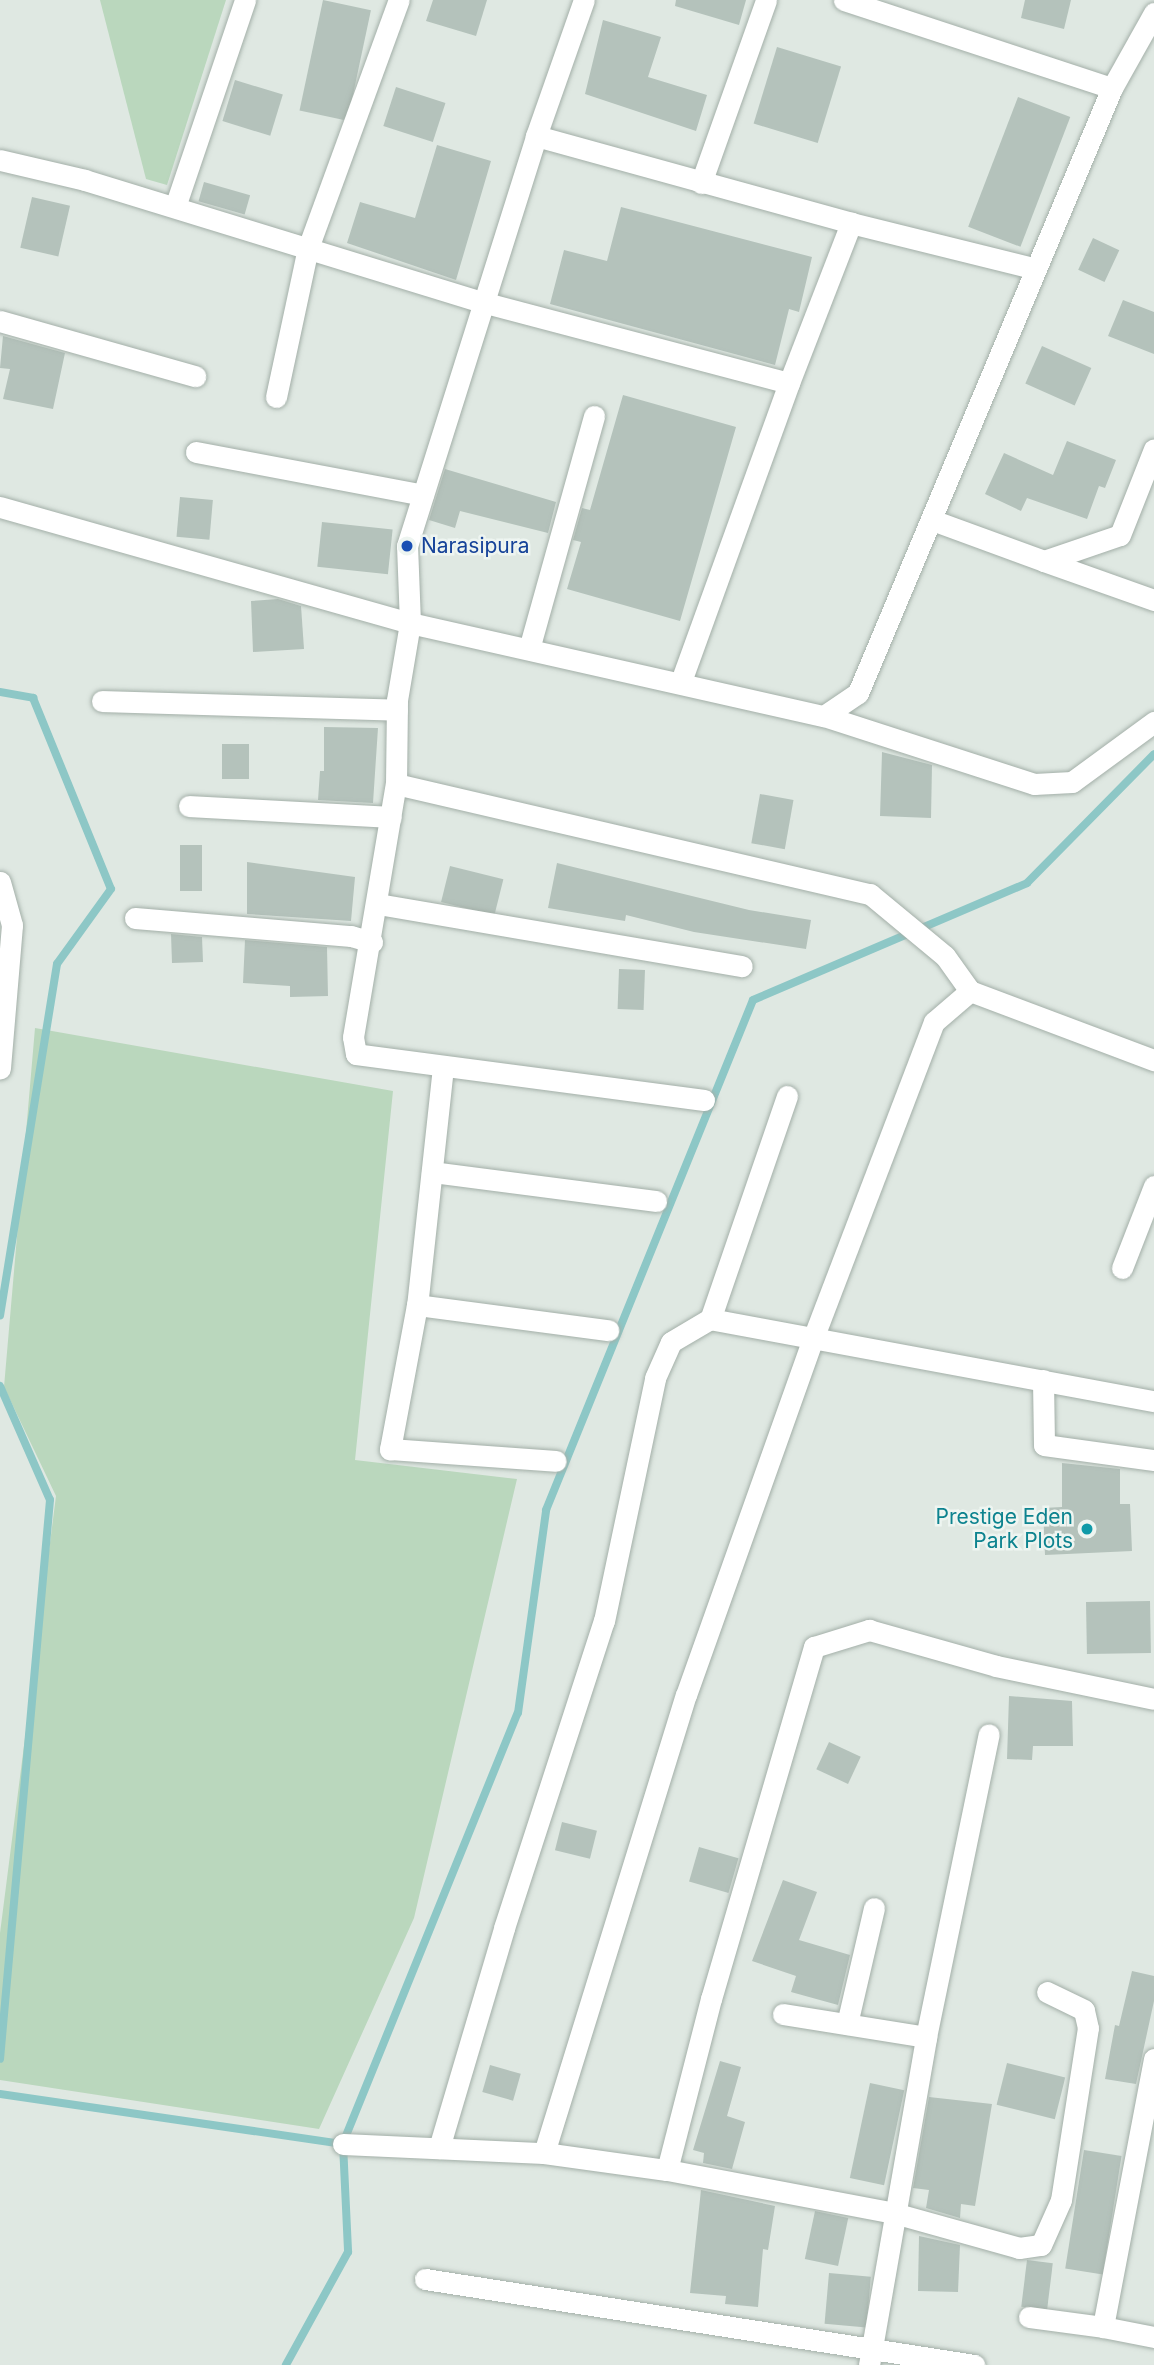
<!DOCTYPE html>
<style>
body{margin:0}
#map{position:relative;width:1154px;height:2365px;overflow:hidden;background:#dfe8e2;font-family:Inter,sans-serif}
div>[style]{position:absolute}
.green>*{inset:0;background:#bad7bd}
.stream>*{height:8px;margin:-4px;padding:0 4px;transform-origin:4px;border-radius:4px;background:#8dc7c6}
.building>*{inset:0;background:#b4c2bb;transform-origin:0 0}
.roads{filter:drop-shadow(0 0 2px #a3afa8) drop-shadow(0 0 2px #a3afa8)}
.street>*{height:21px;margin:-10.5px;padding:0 10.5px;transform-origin:10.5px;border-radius:10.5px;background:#fff}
.secondary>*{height:21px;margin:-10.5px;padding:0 10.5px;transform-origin:10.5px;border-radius:10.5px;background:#fff}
.dots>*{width:19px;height:19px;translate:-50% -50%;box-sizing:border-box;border:4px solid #eef5f1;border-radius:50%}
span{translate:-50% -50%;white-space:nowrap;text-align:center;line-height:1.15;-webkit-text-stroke:5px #eef5f1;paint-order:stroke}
.transit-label{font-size:21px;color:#164399}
.left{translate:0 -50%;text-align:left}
.culture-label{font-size:21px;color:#0d838f}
.right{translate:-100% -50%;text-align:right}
</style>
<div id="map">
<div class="green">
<div style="clip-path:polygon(100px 0,226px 0,167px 185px,146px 179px)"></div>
<div style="clip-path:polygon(35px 1028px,393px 1091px,355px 1460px,517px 1479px,414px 1918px,319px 2129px,0 2080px,0 1933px,56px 1496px,4px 1387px)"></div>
</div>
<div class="stream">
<div style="left:0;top:692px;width:34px;rotate:10deg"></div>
<div style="left:33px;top:698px;width:206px;rotate:67.8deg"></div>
<div style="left:111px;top:889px;width:92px;rotate:125.8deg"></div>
<div style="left:57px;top:964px;width:356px;rotate:99.2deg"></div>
<div style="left:0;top:1386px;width:124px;rotate:66.3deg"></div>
<div style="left:50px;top:1500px;width:561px;rotate:95.11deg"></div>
<div style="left:0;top:2094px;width:347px;rotate:8.3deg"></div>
<div style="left:343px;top:2144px;width:108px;rotate:87.3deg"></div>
<div style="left:348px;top:2252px;width:129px;rotate:118.8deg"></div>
<div style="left:343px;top:2143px;width:464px;rotate:-67.9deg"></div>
<div style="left:518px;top:1713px;width:205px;rotate:-82.1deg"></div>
<div style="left:546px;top:1510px;width:550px;rotate:-67.91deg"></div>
<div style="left:753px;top:1000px;width:298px;rotate:-23.1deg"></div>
<div style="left:1027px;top:883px;width:181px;rotate:-45.4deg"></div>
</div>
<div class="building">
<div style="left:323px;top:0;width:49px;height:113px;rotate:12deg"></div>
<div style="clip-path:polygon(433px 0,487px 0,476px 36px,426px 21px)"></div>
<div style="clip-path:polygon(676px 0,746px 0,739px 25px,675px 6px)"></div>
<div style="clip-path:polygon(1025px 0,1071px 0,1064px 29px,1021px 18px)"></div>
<div style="clip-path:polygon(603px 20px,661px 37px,648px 77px,707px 95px,696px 131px,585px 94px)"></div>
<div style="left:777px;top:47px;width:67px;height:80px;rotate:17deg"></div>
<div style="left:235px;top:80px;width:50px;height:43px;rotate:17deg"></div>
<div style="left:396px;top:87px;width:52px;height:41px;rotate:18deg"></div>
<div style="left:1018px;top:97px;width:56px;height:139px;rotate:21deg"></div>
<div style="clip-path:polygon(437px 145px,491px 161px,456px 280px,347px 243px,360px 202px,415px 218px)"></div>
<div style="left:204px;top:182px;width:48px;height:20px;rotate:16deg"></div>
<div style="left:32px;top:197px;width:39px;height:52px;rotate:13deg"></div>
<div style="clip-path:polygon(621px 207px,812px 257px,799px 312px,789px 309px,775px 365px,550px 304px,564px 250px,607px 261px)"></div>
<div style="left:1093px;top:238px;width:29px;height:35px;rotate:25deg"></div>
<div style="clip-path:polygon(1123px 300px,1154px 312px,1154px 354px,1108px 336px)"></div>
<div style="clip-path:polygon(3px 336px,65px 353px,53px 409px,3px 399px,10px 369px,0 368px)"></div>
<div style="left:1042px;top:346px;width:54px;height:41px;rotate:24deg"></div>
<div style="clip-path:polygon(623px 395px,736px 427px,680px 621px,567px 589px,581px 542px,573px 540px,582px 508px,590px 510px)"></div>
<div style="clip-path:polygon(1067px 441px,1116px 460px,1105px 488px,1099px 486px,1087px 519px,1027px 498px,1021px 511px,985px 494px,1004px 453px,1053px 475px)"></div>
<div style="clip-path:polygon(445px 469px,556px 502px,548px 533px,460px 511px,455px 528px,429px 520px)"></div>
<div style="left:180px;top:497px;width:33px;height:40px;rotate:5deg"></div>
<div style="left:322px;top:522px;width:71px;height:45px;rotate:6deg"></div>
<div style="clip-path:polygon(278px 599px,301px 606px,304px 649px,253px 652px,251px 601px)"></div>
<div style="clip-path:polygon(324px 727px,378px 728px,373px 803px,318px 800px,320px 771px,324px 771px)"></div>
<div style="left:222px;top:744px;width:27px;height:35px"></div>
<div style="clip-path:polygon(882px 752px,932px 765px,931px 818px,880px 816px)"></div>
<div style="left:760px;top:794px;width:34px;height:50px;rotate:10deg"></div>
<div style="left:180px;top:845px;width:22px;height:46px"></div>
<div style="clip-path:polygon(247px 862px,355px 877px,351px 921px,247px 914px)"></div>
<div style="clip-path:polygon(557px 863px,749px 910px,811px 920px,806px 949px,694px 932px,626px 915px,625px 921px,548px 908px)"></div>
<div style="left:450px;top:866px;width:55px;height:37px;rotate:14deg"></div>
<div style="clip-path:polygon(171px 934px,202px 937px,203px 962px,172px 963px)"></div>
<div style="clip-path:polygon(245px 940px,327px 947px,328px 996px,290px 997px,290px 986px,243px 983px)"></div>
<div style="left:619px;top:969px;width:26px;height:40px;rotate:2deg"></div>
<div style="clip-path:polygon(1062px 1463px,1120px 1469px,1120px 1504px,1130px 1504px,1132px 1551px,1045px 1555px,1043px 1508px,1062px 1507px)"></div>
<div style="left:1150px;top:1601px;width:52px;height:64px;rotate:89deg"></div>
<div style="clip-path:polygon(1009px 1696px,1072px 1701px,1073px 1746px,1033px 1746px,1032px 1760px,1007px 1759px)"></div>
<div style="left:829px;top:1742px;width:35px;height:30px;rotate:25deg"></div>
<div style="left:562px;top:1822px;width:36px;height:29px;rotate:14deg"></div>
<div style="left:699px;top:1847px;width:41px;height:36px;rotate:16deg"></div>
<div style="clip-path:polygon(783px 1880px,817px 1892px,799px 1940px,850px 1955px,838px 2005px,791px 1992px,796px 1976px,752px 1961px)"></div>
<div style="clip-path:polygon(1132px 1971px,1154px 1976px,1154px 2001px,1136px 2084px,1105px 2079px,1115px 2025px,1119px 2026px)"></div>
<div style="clip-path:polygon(720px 2061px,741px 2067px,727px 2116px,745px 2122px,732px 2169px,703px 2163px,704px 2153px,693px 2150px)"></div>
<div style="left:1007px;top:2063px;width:60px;height:43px;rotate:14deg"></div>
<div style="left:490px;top:2065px;width:32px;height:28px;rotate:16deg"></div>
<div style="left:870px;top:2083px;width:35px;height:97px;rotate:12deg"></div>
<div style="clip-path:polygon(929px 2097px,992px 2104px,975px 2206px,961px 2204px,960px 2218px,926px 2208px,929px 2190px,913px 2188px)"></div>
<div style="left:1084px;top:2150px;width:38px;height:120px;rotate:9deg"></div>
<div style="clip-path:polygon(701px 2190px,775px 2206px,768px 2250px,763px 2249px,758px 2307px,725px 2304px,726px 2296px,690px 2293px)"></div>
<div style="left:815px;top:2211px;width:34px;height:49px;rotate:12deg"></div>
<div style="clip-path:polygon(919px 2236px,960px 2245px,958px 2292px,918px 2291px)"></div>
<div style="left:1027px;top:2260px;width:26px;height:47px;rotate:7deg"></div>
<div style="left:829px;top:2273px;width:42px;height:51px;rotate:5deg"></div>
</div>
<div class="roads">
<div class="street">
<div style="left:844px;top:0;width:282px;rotate:18.2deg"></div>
<div style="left:536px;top:136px;width:327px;rotate:15.4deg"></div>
<div style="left:0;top:160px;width:87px;rotate:13.2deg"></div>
<div style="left:85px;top:180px;width:419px;rotate:17.1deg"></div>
<div style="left:486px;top:303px;width:313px;rotate:14.8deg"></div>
<div style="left:789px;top:383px;width:317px;rotate:109.9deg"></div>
<div style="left:701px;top:183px;width:194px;rotate:-70.4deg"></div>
<div style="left:175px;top:207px;width:219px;rotate:-71.3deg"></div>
<div style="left:0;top:321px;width:203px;rotate:15.8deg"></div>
<div style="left:789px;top:383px;width:172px;rotate:-68.8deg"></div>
<div style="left:851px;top:223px;width:187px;rotate:13.9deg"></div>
<div style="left:276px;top:397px;width:152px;rotate:-77.9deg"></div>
<div style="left:308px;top:248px;width:264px;rotate:-69.9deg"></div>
<div style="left:196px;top:452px;width:231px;rotate:10.7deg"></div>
<div style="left:0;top:507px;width:426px;rotate:15.8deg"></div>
<div style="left:932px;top:520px;width:119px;rotate:20.1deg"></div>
<div style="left:1044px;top:561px;width:80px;rotate:-18.9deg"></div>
<div style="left:1120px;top:535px;width:92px;rotate:-68.4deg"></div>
<div style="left:1044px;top:561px;width:117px;rotate:19.5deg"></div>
<div style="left:529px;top:649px;width:242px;rotate:-74.4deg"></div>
<div style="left:102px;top:701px;width:295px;rotate:1.7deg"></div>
<div style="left:824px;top:716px;width:221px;rotate:17.9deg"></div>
<div style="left:1034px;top:784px;width:38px;rotate:-3deg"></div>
<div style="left:1072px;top:782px;width:102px;rotate:-36.2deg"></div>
<div style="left:396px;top:784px;width:487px;rotate:13.1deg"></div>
<div style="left:870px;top:894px;width:97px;rotate:39.6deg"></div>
<div style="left:945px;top:956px;width:43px;rotate:54.5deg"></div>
<div style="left:189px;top:806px;width:202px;rotate:3.1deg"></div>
<div style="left:0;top:882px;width:45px;rotate:74.4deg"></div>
<div style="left:12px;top:925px;width:144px;rotate:94.8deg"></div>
<div style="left:378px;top:904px;width:369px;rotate:9.7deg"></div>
<div style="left:135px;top:918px;width:217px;rotate:4.8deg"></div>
<div style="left:351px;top:936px;width:22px;rotate:16deg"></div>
<div style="left:443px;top:1067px;width:239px;rotate:96.2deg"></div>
<div style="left:417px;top:1305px;width:147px;rotate:100.6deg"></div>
<div style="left:390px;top:1449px;width:166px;rotate:4.1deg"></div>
<div style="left:787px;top:1096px;width:236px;rotate:109deg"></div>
<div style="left:710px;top:1319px;width:452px;rotate:10.5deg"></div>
<div style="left:704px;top:1100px;width:351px;rotate:-172.5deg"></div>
<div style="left:356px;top:1054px;width:17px;rotate:-100deg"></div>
<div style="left:353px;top:1037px;width:257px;rotate:-80.4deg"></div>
<div style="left:396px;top:784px;width:84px;rotate:-89.3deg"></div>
<div style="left:397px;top:700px;width:78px;rotate:-80.4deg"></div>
<div style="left:410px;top:623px;width:424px;rotate:12.7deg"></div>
<div style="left:824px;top:716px;width:41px;rotate:-34.1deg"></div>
<div style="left:858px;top:693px;width:656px;rotate:-67.23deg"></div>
<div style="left:1112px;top:88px;width:86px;rotate:-60.8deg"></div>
<div style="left:432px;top:1172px;width:226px;rotate:7.4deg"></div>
<div style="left:1122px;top:1268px;width:88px;rotate:-68.7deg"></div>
<div style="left:417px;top:1305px;width:193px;rotate:7.5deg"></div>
<div style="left:1043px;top:1380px;width:65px;rotate:89.1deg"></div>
<div style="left:1044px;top:1445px;width:111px;rotate:7.8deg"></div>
<div style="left:783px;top:2014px;width:145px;rotate:9.1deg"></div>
<div style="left:847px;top:2024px;width:119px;rotate:-76.9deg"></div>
<div style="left:1154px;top:2059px;width:273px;rotate:100.8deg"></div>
<div style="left:1103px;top:2327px;width:52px;rotate:11.1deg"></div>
<div style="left:343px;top:2144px;width:201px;rotate:2.6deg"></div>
<div style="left:544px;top:2153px;width:124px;rotate:7.9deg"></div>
<div style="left:667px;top:2170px;width:231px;rotate:10.7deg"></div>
<div style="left:894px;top:2213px;width:130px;rotate:15.6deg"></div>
<div style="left:1019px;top:2248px;width:22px;rotate:-8deg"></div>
<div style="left:1041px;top:2245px;width:49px;rotate:-66deg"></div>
<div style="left:1061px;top:2200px;width:174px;rotate:-81.1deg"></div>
<div style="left:1088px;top:2028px;width:18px;rotate:-103deg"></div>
<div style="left:1084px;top:2010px;width:41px;rotate:-154.1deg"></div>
<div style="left:439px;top:2148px;width:229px;rotate:-73.5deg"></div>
<div style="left:504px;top:1928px;width:323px;rotate:-72deg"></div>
<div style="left:604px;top:1621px;width:248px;rotate:-78.1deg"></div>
<div style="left:655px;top:1378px;width:39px;rotate:-66deg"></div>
<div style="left:671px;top:1342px;width:45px;rotate:-30.5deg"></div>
<div style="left:544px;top:2153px;width:480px;rotate:-72.8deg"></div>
<div style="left:686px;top:1695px;width:381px;rotate:-70.4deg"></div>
<div style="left:814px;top:1336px;width:336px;rotate:-69.1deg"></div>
<div style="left:934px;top:1022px;width:48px;rotate:-40.7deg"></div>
<div style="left:970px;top:991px;width:197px;rotate:20.6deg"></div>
<div style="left:667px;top:2170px;width:177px;rotate:-75.6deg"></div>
<div style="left:711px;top:1999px;width:367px;rotate:-73.7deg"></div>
<div style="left:814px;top:1647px;width:58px;rotate:-17.2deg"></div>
<div style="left:869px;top:1630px;width:132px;rotate:15.8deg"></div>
<div style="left:996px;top:1666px;width:161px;rotate:11.8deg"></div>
<div style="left:425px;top:2279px;width:556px;rotate:8.9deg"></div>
<div style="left:1029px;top:2317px;width:75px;rotate:7.7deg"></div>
<div style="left:869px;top:2365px;width:333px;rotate:-80.1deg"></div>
<div style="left:926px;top:2037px;width:309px;rotate:-78.3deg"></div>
</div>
<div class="secondary">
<div style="left:410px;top:623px;width:77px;rotate:-92.2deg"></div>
<div style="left:407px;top:546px;width:430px;rotate:-72.5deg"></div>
<div style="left:536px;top:136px;width:144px;rotate:-70.6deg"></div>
</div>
</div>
<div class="dots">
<div style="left:407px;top:546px;background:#1a4fb4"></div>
<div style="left:1087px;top:1529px;background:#0f9aa8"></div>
</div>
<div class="transit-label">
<span class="left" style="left:421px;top:546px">Narasipura</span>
</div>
<div class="culture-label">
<span class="right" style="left:1073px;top:1529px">Prestige Eden<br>Park Plots</span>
</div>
</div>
